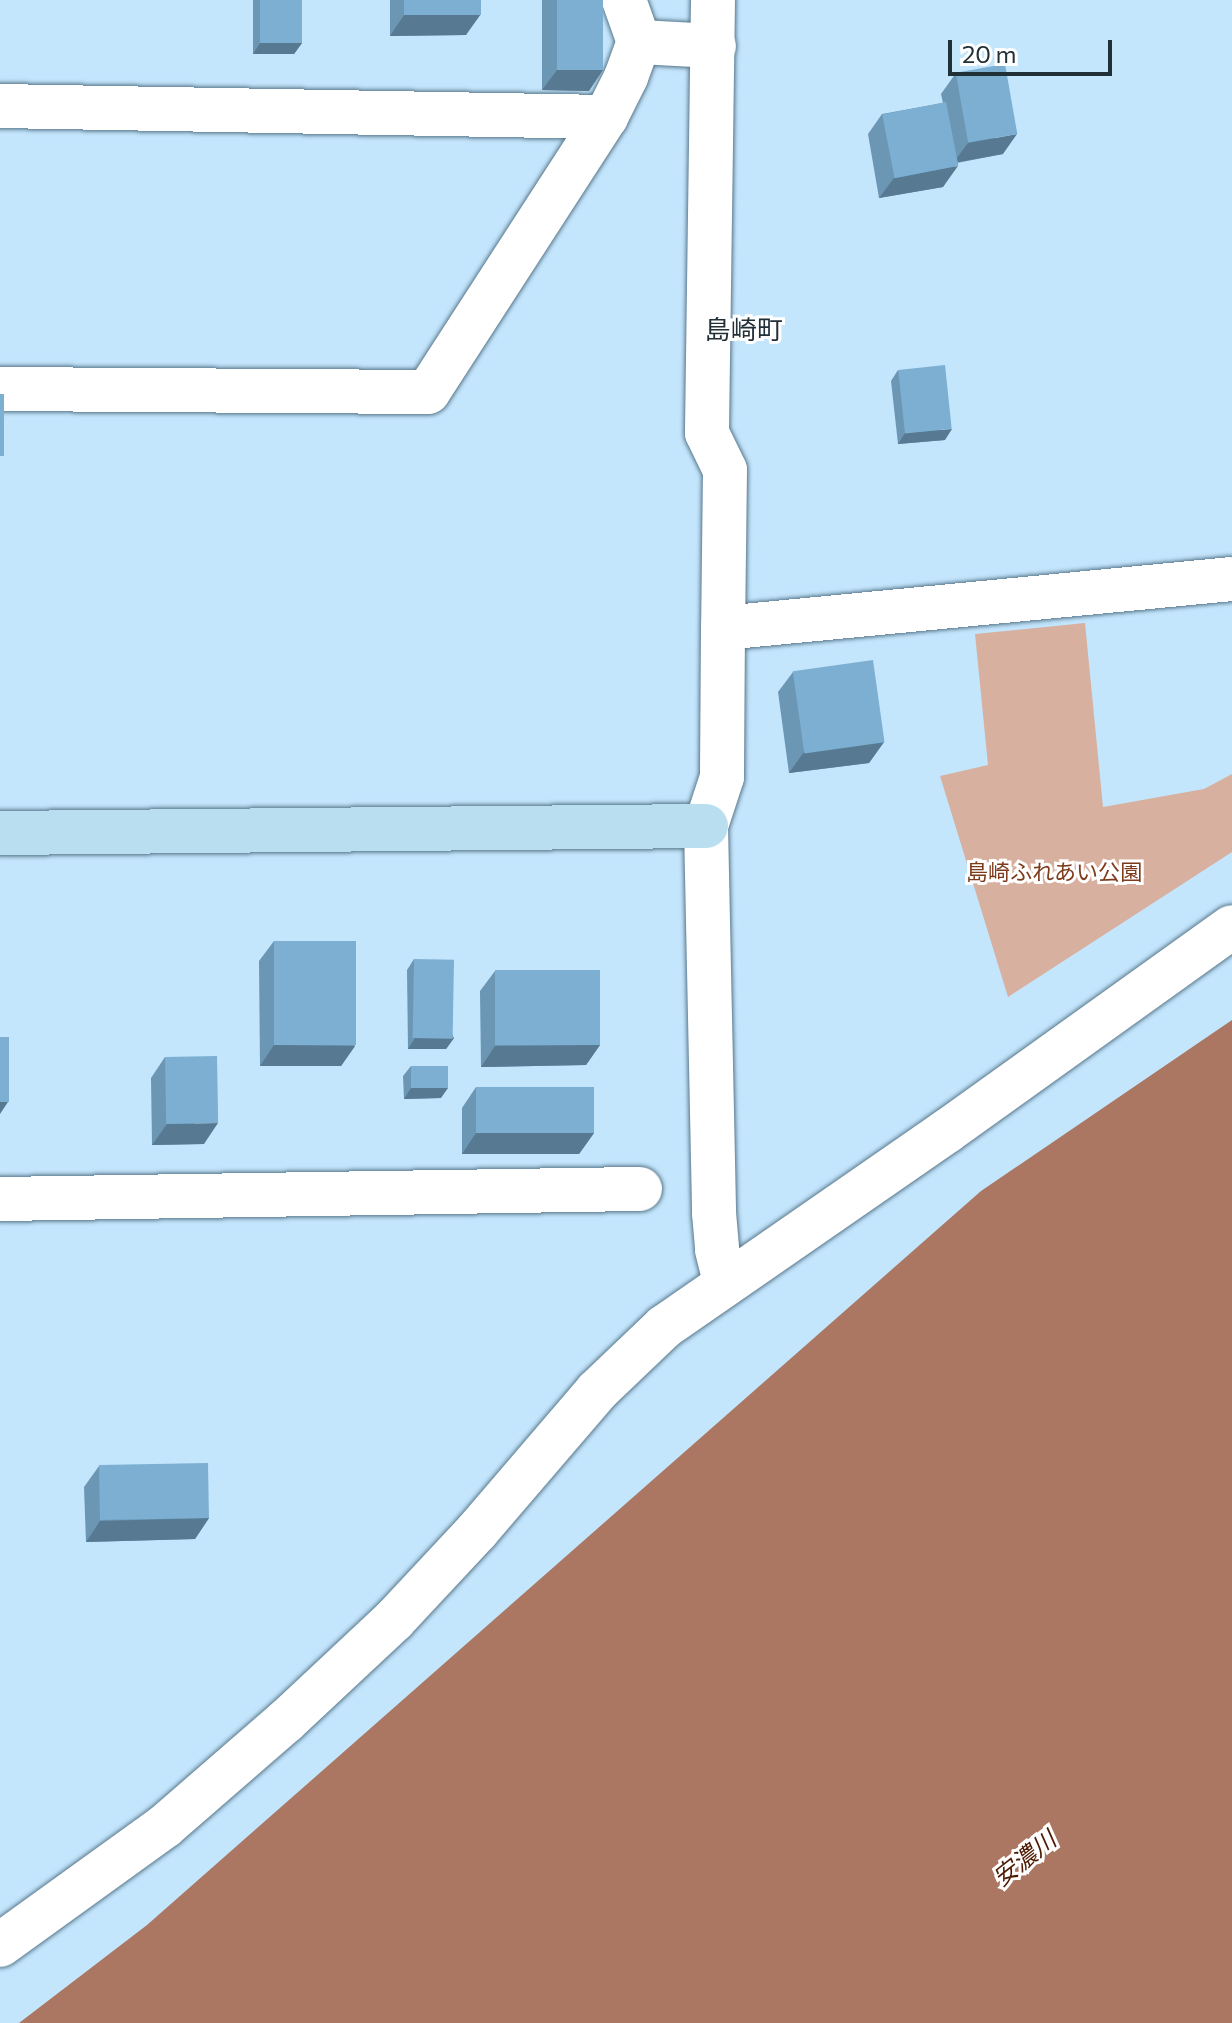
<!DOCTYPE html>
<meta charset="utf-8">
<style>
body{margin:0}
#map{position:relative;width:1232px;height:2023px;overflow:hidden;background:#c4e6fd;font-family:Commissioner,"Noto Sans JP",sans-serif}
div>[style]{position:absolute}
.green>*{inset:0;background:#d7b0a0}
.water>*{inset:0;background:#ab7762}
.roads{filter:drop-shadow(0 0 2px #58778b) drop-shadow(0 0 2px #58778b)}
.street>*{height:44px;margin:-22px;padding:0 22px;transform-origin:22px;border-radius:22px;background:#fff}
.secondary>*{height:44px;margin:-22px;padding:0 22px;transform-origin:22px;border-radius:22px;background:#b9def0}
.wall>*{inset:0;background:#6b96b4}
.shaded-wall>*{inset:0;background:#577a92}
.building>*{inset:0;background:#7cafd1;transform-origin:0 0}
span{translate:-50% -50%;white-space:nowrap;text-align:center;line-height:1.15;-webkit-text-stroke:6px #fff;paint-order:stroke}
.park-label{font-size:22px;color:#7e3b1c}
.water-label{font-size:24px;color:#4d1b03;font-style:italic}
.quarter-label{font-size:26px;color:#212f37}
.scale{position:absolute;left:948px;top:40px;width:164px;height:36px;box-sizing:border-box;border:4px solid #212f37;border-top:0;padding-left:10px;font-size:24px;line-height:28px;white-space:nowrap;color:#212f37;-webkit-text-stroke:6px #fff;paint-order:stroke}
</style>
<div id="map">
<div class="green">
<div style="clip-path:polygon(1085px 623px,1103px 807px,1204px 789px,1232px 774px,1232px 852px,1008px 997px,940px 776px,988px 765px,975px 634px)"></div>
</div>
<div class="water">
<div style="clip-path:polygon(1232px 1020px,1232px 2023px,19px 2023px,147px 1925px,981px 1191px)"></div>
</div>
<div class="roads">
<div class="street">
<div style="left:713px;top:0;width:433px;rotate:90.8deg"></div>
<div style="left:707px;top:433px;width:41px;rotate:64.1deg"></div>
<div style="left:725px;top:470px;width:158px;rotate:90.7deg"></div>
<div style="left:723px;top:628px;width:149px;rotate:90.4deg"></div>
<div style="left:722px;top:777px;width:52px;rotate:108.1deg"></div>
<div style="left:706px;top:826px;width:387px;rotate:88.8deg"></div>
<div style="left:714px;top:1213px;width:37px;rotate:85deg"></div>
<div style="left:717px;top:1250px;width:34px;rotate:76deg"></div>
<div style="left:639px;top:42px;width:75px;rotate:3.1deg"></div>
<div style="left:0;top:106px;width:606px;rotate:1.04deg"></div>
<div style="left:0;top:389px;width:428px;rotate:0.4deg"></div>
<div style="left:428px;top:392px;width:328px;rotate:-57.1deg"></div>
<div style="left:606px;top:117px;width:45px;rotate:-63.4deg"></div>
<div style="left:626px;top:77px;width:37px;rotate:-70deg"></div>
<div style="left:639px;top:42px;width:45px;rotate:-109.7deg"></div>
<div style="left:723px;top:628px;width:511px;rotate:-5.5deg"></div>
<div style="left:0;top:1199px;width:640px;rotate:-0.9deg"></div>
<div style="left:0;top:1945px;width:203px;rotate:-35.8deg"></div>
<div style="left:165px;top:1826px;width:160px;rotate:-41deg"></div>
<div style="left:286px;top:1721px;width:148px;rotate:-43.1deg"></div>
<div style="left:394px;top:1620px;width:122px;rotate:-47deg"></div>
<div style="left:477px;top:1531px;width:184px;rotate:-49.4deg"></div>
<div style="left:597px;top:1391px;width:93px;rotate:-43.7deg"></div>
<div style="left:664px;top:1327px;width:344px;rotate:-34.7deg"></div>
<div style="left:947px;top:1131px;width:350px;rotate:-35.6deg"></div>
</div>
<div class="secondary">
<div style="left:0;top:833px;width:706px;rotate:-0.57deg"></div>
</div>
</div>
<div class="wall">
<div style="clip-path:polygon(253px 0,302px 0,302px 43px,294px 54px,253px 54px)"></div>
<div style="clip-path:polygon(390px 0,481px 0,466px 35px,390px 36px)"></div>
<div style="clip-path:polygon(542px 0,603px 0,589px 91px,542px 90px)"></div>
<div style="clip-path:polygon(956px 73px,1003px 154px,957px 163px,943px 187px,879px 198px,868px 134px,882px 114px,943px 103px,941px 94px)"></div>
<div style="clip-path:polygon(898px 370px,945px 440px,898px 444px,891px 381px)"></div>
<div style="clip-path:polygon(793px 672px,884px 742px,869px 763px,789px 773px,778px 692px)"></div>
<div style="clip-path:polygon(274px 941px,355px 1046px,341px 1066px,260px 1066px,259px 961px)"></div>
<div style="clip-path:polygon(414px 959px,454px 1038px,446px 1049px,408px 1049px,407px 970px)"></div>
<div style="clip-path:polygon(495px 971px,600px 1045px,586px 1065px,481px 1067px,480px 991px)"></div>
<div style="clip-path:polygon(165px 1057px,204px 1144px,152px 1145px,151px 1078px)"></div>
<div style="clip-path:polygon(411px 1066px,441px 1098px,404px 1099px,403px 1076px)"></div>
<div style="clip-path:polygon(476px 1087px,594px 1133px,579px 1154px,462px 1154px,462px 1108px)"></div>
<div style="clip-path:polygon(99px 1466px,209px 1518px,195px 1539px,86px 1542px,84px 1487px)"></div>
</div>
<div class="shaded-wall">
<div style="clip-path:polygon(481px 14px,466px 35px,390px 36px,404px 15px)"></div>
<div style="clip-path:polygon(260px 43px,302px 43px,294px 54px,253px 54px)"></div>
<div style="clip-path:polygon(557px 70px,603px 70px,589px 91px,542px 90px)"></div>
<div style="clip-path:polygon(1017px 134px,1003px 154px,953px 163px,968px 143px)"></div>
<div style="clip-path:polygon(958px 166px,943px 187px,879px 198px,894px 178px)"></div>
<div style="clip-path:polygon(952px 429px,945px 440px,898px 444px,905px 433px)"></div>
<div style="clip-path:polygon(884px 742px,869px 763px,789px 773px,804px 752px)"></div>
<div style="clip-path:polygon(415px 1038px,454px 1038px,446px 1049px,408px 1049px)"></div>
<div style="clip-path:polygon(274px 1045px,355px 1046px,341px 1066px,260px 1066px)"></div>
<div style="clip-path:polygon(600px 1045px,586px 1065px,481px 1067px,495px 1046px)"></div>
<div style="clip-path:polygon(411px 1088px,448px 1088px,441px 1098px,404px 1099px)"></div>
<div style="clip-path:polygon(0 1102px,8px 1102px,0 1114px)"></div>
<div style="clip-path:polygon(218px 1123px,204px 1144px,152px 1145px,167px 1124px)"></div>
<div style="clip-path:polygon(476px 1133px,594px 1133px,579px 1154px,462px 1154px)"></div>
<div style="clip-path:polygon(209px 1518px,195px 1539px,86px 1542px,100px 1521px)"></div>
</div>
<div class="building">
<div style="left:260px;top:0;width:42px;height:43px"></div>
<div style="left:404px;top:0;width:77px;height:15px"></div>
<div style="left:557px;top:0;width:46px;height:70px"></div>
<div style="left:1005px;top:64px;width:71px;height:50px;rotate:80deg"></div>
<div style="left:946px;top:102px;width:65px;height:65px;rotate:79deg"></div>
<div style="left:945px;top:365px;width:64px;height:47px;rotate:84deg"></div>
<div style="left:0;top:394px;width:4px;height:62px"></div>
<div style="left:873px;top:660px;width:83px;height:81px;rotate:82deg"></div>
<div style="left:274px;top:941px;width:82px;height:104px"></div>
<div style="left:414px;top:959px;width:40px;height:79px;rotate:1deg"></div>
<div style="left:600px;top:970px;width:75px;height:105px;rotate:90deg"></div>
<div style="left:0;top:1037px;width:9px;height:65px"></div>
<div style="left:217px;top:1056px;width:67px;height:52px;rotate:89deg"></div>
<div style="left:411px;top:1066px;width:37px;height:22px"></div>
<div style="left:476px;top:1087px;width:118px;height:46px"></div>
<div style="left:208px;top:1463px;width:55px;height:109px;rotate:89deg"></div>
</div>
<div class="park-label">
<span style="left:1054px;top:872px">島崎ふれあい公園</span>
</div>
<div class="water-label">
<span style="left:1024px;top:1858px;rotate:-38deg">安濃川</span>
</div>
<div class="quarter-label">
<span style="left:744px;top:329px">島崎町</span>
</div>
<div class="scale">20 m</div>
</div>
